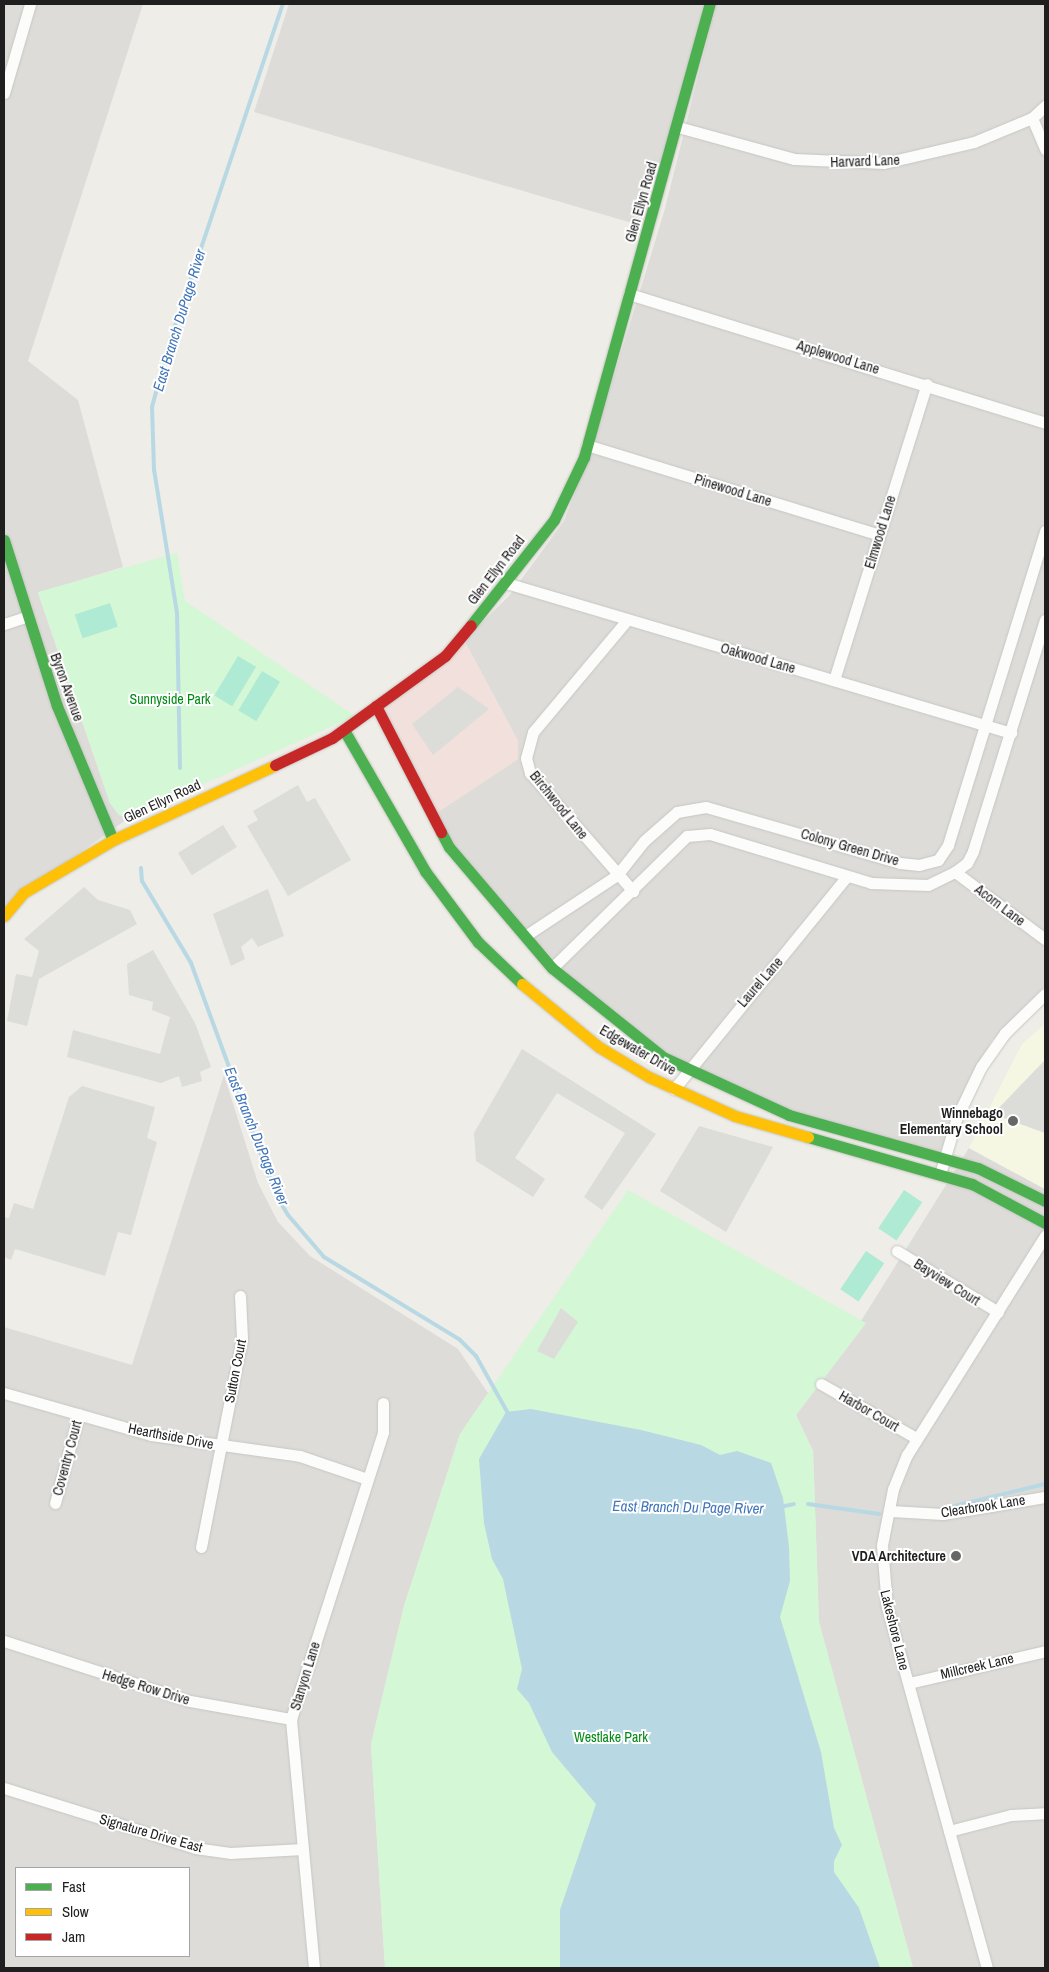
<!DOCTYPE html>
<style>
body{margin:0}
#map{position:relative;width:1049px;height:1972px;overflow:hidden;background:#eeede7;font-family:"Archivo Narrow",sans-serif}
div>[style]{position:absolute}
.residential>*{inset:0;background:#dddcd9}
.commercial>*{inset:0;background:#f1e0db}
.education>*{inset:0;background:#f6f7e3}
.park>*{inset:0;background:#d4f7d5}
.pitch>*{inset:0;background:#afead4;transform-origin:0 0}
.parking>*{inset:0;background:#dcdcd9;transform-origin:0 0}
.water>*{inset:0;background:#b8d8e4}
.stream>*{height:4px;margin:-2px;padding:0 2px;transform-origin:2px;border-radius:2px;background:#b8d8e4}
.roads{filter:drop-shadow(0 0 1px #c6c6c3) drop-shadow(0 0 1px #c6c6c3)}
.street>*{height:11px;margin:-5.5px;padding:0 5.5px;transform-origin:5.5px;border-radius:5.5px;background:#fcfcfb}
.fast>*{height:11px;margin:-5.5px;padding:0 5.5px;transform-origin:5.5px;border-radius:5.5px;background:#4caf50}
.slow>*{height:11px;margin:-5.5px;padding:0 5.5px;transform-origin:5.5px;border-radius:5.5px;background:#ffc107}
.jam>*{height:11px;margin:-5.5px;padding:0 5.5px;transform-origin:5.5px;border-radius:5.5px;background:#c62828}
.dots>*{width:14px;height:14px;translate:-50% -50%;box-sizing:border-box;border:2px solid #fff;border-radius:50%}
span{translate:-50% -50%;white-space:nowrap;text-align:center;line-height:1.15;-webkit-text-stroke:4px #fff;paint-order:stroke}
.street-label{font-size:14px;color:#1f1f1f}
.park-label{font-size:14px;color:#008a15}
.poi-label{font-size:14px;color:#1f1f1f;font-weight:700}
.right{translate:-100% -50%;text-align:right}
.water-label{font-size:15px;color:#4175b9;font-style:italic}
.frame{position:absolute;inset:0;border:5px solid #1f1f1f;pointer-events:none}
.legend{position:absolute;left:15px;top:1867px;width:175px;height:90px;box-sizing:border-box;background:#fff;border:1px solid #a5a5a5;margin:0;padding:6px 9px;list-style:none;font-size:15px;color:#1f1f1f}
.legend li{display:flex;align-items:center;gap:10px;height:25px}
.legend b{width:25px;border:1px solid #a5a5a5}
</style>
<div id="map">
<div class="residential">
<div style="clip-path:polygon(4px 4px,143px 4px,28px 361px,78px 400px,123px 567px,38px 593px,110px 803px,119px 815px,130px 817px,4px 907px)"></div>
<div style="clip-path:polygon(289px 4px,704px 4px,649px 228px,254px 112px)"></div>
<div style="clip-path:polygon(716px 4px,1045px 4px,1045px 986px,993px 1039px,966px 1085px,942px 1153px,788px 1111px,652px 1045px,591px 997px,535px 940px,470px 868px,435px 814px,518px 759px,518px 741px,464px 640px,509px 596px,564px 521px,591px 451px,664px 212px)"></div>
<div style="clip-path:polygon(evenodd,224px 1075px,258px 1183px,278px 1222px,310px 1256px,458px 1349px,488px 1393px,460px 1434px,404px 1606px,371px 1744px,385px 1968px,4px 1968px,4px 1327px,132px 1365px,224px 1075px,16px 1868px,189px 1868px,189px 1956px,16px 1956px,16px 1868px)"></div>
<div style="clip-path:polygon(969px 1148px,1045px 1189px,1045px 1968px,913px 1968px,819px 1622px,813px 1451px,796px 1415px,865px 1324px,861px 1321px)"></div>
</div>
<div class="commercial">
<div style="clip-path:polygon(464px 640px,518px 741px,518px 759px,435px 814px,381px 708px)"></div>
</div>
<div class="education">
<div style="clip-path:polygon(1045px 1024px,1045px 1189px,969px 1148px,1022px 1044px)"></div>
</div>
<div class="park">
<div style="clip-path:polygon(177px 553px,185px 601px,355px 716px,130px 817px,119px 815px,110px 803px,38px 592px)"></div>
<div style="clip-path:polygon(628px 1190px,866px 1323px,796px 1415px,813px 1451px,819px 1622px,913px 1968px,385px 1968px,371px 1744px,404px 1606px,460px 1434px)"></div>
</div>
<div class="pitch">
<div style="left:110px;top:603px;width:25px;height:37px;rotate:72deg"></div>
<div style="left:238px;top:656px;width:21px;height:46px;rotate:31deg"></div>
<div style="left:262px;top:671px;width:21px;height:46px;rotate:31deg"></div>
<div style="left:904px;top:1190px;width:22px;height:46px;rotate:34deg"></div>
<div style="left:866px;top:1251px;width:22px;height:46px;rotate:34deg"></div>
</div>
<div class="parking">
<div style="clip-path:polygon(458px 687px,489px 709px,433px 755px,412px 724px)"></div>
<div style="clip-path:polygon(298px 785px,307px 802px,315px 798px,351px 860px,288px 896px,247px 826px,258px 820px,253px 811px)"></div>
<div style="left:223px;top:825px;width:26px;height:53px;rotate:58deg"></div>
<div style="clip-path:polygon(84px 887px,98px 900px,130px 910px,137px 924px,39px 979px,27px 1026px,7px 1021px,16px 974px,32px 977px,39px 951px,24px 939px)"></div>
<div style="clip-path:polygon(268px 889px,284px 936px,258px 947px,252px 938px,241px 947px,245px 959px,231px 966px,213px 914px)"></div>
<div style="clip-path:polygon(153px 950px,195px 1023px,211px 1067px,200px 1072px,202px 1081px,182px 1087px,179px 1076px,161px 1083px,67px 1057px,73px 1030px,160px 1054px,170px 1017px,152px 1010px,153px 1002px,129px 995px,127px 964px)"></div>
<div style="clip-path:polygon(522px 1049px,656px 1134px,602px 1210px,584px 1197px,625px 1133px,557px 1093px,515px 1158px,545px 1179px,533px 1197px,476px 1161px,474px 1133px)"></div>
<div style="clip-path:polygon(1045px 1060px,1045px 1133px,993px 1114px)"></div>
<div style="clip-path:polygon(82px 1086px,155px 1107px,147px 1138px,157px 1142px,131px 1235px,118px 1232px,105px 1276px,15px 1249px,11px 1260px,4px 1257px,4px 1217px,9px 1218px,14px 1203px,33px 1209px,69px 1097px)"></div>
<div style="clip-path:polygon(699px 1126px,773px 1147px,726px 1232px,660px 1191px)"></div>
<div style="clip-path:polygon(561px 1308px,578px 1322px,554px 1359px,537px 1351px)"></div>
</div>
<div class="water">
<div style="clip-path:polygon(531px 1409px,641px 1430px,701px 1445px,720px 1455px,737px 1451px,771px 1463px,783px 1498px,789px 1547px,790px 1581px,780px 1617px,821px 1752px,834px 1828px,842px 1845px,834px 1861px,834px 1872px,859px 1908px,880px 1968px,560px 1968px,560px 1910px,596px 1804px,552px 1752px,529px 1703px,517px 1689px,522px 1669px,503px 1579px,492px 1559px,484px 1523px,479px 1459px,506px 1412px)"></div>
</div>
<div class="stream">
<div style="left:180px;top:768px;width:155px;rotate:-91.1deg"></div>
<div style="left:177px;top:613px;width:145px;rotate:-99.1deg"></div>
<div style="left:154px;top:470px;width:63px;rotate:-91.8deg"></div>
<div style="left:152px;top:407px;width:65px;rotate:-74.9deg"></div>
<div style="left:169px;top:344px;width:359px;rotate:-71.5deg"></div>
<div style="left:141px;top:868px;width:13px;rotate:86deg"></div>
<div style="left:142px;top:881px;width:96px;rotate:59.1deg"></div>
<div style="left:191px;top:963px;width:247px;rotate:69.9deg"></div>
<div style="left:276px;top:1195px;width:23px;rotate:59deg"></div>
<div style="left:288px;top:1215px;width:55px;rotate:49.4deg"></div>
<div style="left:324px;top:1257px;width:158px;rotate:31.3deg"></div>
<div style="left:459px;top:1339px;width:24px;rotate:45deg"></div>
<div style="left:476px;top:1356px;width:68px;rotate:60.8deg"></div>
<div style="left:808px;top:1504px;width:72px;rotate:8deg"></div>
<div style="left:780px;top:1507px;width:14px;rotate:-12deg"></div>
<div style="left:938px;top:1510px;width:110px;rotate:-13.7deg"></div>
</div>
<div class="roads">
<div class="street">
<div style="left:4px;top:93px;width:93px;rotate:-73.7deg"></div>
<div style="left:1032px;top:118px;width:34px;rotate:67deg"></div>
<div style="left:678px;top:127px;width:120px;rotate:15.4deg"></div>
<div style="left:794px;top:159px;width:90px;rotate:2.5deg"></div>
<div style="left:884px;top:163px;width:92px;rotate:-13.1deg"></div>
<div style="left:974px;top:142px;width:63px;rotate:-22.5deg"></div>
<div style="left:1032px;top:118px;width:18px;rotate:-43deg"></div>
<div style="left:629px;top:294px;width:436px;rotate:17.2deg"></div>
<div style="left:587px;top:445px;width:306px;rotate:17.1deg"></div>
<div style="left:506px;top:583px;width:527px;rotate:16.54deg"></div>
<div style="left:627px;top:620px;width:146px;rotate:130deg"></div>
<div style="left:533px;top:732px;width:27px;rotate:105deg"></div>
<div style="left:526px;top:758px;width:16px;rotate:75deg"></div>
<div style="left:530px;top:773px;width:157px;rotate:48.9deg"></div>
<div style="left:4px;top:624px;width:23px;rotate:-18deg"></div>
<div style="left:834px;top:680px;width:310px;rotate:-72.6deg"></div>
<div style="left:955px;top:872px;width:112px;rotate:36.7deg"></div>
<div style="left:525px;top:936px;width:110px;rotate:-33.5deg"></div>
<div style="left:617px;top:875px;width:43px;rotate:-51.5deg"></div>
<div style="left:644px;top:841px;width:44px;rotate:-41.3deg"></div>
<div style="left:677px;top:812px;width:29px;rotate:-10deg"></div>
<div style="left:706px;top:807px;width:202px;rotate:16.1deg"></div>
<div style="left:900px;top:863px;width:19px;rotate:6deg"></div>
<div style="left:919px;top:865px;width:20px;rotate:-15deg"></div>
<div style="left:938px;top:860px;width:18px;rotate:-56deg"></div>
<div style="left:948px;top:845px;width:329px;rotate:-72.8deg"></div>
<div style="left:552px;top:968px;width:189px;rotate:-44.4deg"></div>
<div style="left:687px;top:836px;width:23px;rotate:-5deg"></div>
<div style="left:710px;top:834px;width:168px;rotate:16.9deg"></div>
<div style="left:871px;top:883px;width:57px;rotate:2deg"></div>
<div style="left:928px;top:885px;width:30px;rotate:-26deg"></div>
<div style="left:955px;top:872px;width:15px;rotate:-37deg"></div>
<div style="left:967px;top:863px;width:13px;rotate:-63deg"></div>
<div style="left:973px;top:851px;width:242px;rotate:-72.7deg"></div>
<div style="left:674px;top:1089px;width:274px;rotate:-50.9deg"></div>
<div style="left:940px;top:1174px;width:59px;rotate:-73.4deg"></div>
<div style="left:957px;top:1117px;width:55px;rotate:-64.4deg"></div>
<div style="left:981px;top:1067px;width:42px;rotate:-54.8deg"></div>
<div style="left:1005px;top:1033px;width:56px;rotate:-44.3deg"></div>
<div style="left:897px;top:1251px;width:118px;rotate:31.1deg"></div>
<div style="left:821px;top:1384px;width:109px;rotate:29.6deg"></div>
<div style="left:4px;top:1393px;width:153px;rotate:15.9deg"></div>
<div style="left:151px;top:1435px;width:150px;rotate:8deg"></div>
<div style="left:300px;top:1456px;width:71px;rotate:18.9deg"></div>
<div style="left:55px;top:1503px;width:92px;rotate:-74.9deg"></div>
<div style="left:891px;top:1511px;width:52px;rotate:3.3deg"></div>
<div style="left:943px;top:1514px;width:103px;rotate:-9.5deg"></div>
<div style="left:201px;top:1547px;width:213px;rotate:-78.9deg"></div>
<div style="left:242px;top:1338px;width:42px;rotate:-92.7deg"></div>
<div style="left:4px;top:1641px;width:195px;rotate:17.9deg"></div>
<div style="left:190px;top:1701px;width:103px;rotate:10.1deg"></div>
<div style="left:909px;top:1683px;width:140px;rotate:-13.2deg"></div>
<div style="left:4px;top:1788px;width:200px;rotate:17.4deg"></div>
<div style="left:195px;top:1848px;width:35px;rotate:8deg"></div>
<div style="left:230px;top:1853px;width:73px;rotate:-3.1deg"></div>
<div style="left:949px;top:1831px;width:64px;rotate:-14.5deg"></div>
<div style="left:1011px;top:1815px;width:34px;rotate:-3deg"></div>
<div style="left:314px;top:1968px;width:250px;rotate:-95.3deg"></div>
<div style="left:291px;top:1719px;width:301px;rotate:-72.2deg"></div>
<div style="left:383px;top:1432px;width:29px;rotate:-90deg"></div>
<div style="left:987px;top:1968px;width:375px;rotate:-105.5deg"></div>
<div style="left:887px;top:1607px;width:62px;rotate:-94.6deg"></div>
<div style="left:882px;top:1545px;width:57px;rotate:-78.9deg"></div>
<div style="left:893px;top:1489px;width:37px;rotate:-68deg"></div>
<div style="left:907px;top:1455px;width:259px;rotate:-57.8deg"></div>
</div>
<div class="fast">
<div style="left:4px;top:540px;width:174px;rotate:72.3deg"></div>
<div style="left:57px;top:706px;width:145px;rotate:67.3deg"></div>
<div style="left:471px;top:625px;width:134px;rotate:-51.7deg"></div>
<div style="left:554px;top:520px;width:70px;rotate:-64.5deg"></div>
<div style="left:584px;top:457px;width:470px;rotate:-74.5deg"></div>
<div style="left:344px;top:730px;width:163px;rotate:60.1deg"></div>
<div style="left:425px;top:871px;width:89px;rotate:53.3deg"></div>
<div style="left:478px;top:942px;width:61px;rotate:43.7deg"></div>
<div style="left:441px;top:832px;width:17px;rotate:62deg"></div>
<div style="left:449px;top:847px;width:159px;rotate:49.6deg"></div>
<div style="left:552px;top:968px;width:142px;rotate:38.7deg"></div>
<div style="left:663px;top:1057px;width:139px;rotate:24.7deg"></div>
<div style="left:789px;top:1115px;width:196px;rotate:15.7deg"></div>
<div style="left:978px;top:1168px;width:75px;rotate:26.2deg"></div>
<div style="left:808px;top:1137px;width:171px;rotate:16deg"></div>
<div style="left:972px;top:1184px;width:83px;rotate:28.1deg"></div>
</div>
<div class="slow">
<div style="left:4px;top:916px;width:30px;rotate:-50deg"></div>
<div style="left:23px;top:893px;width:104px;rotate:-30.5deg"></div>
<div style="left:113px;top:840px;width:179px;rotate:-24.8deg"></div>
<div style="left:522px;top:984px;width:99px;rotate:39.3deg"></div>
<div style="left:599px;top:1047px;width:58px;rotate:31deg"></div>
<div style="left:649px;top:1077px;width:94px;rotate:24.4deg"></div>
<div style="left:735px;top:1116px;width:76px;rotate:16deg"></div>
</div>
<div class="jam">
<div style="left:376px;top:706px;width:142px;rotate:62.7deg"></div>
<div style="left:275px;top:765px;width:63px;rotate:-25.3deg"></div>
<div style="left:332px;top:738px;width:140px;rotate:-36deg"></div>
<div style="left:445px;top:656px;width:40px;rotate:-50deg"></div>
</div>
</div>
<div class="dots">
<div style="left:1013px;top:1121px;background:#676765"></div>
<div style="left:956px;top:1556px;background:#676765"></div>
</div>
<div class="street-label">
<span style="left:865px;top:161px;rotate:-2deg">Harvard Lane</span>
<span style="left:641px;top:202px;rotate:-74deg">Glen Ellyn Road</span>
<span style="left:838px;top:357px;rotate:17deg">Applewood Lane</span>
<span style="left:733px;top:490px;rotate:17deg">Pinewood Lane</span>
<span style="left:880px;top:532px;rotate:-73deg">Elmwood Lane</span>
<span style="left:496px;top:570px;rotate:-52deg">Glen Ellyn Road</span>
<span style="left:758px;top:658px;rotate:16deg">Oakwood Lane</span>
<span style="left:67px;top:687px;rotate:70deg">Byron Avenue</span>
<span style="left:162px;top:801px;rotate:-25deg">Glen Ellyn Road</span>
<span style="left:559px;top:805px;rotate:51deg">Birchwood Lane</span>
<span style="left:850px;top:847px;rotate:16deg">Colony Green Drive</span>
<span style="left:1000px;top:905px;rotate:37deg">Acorn Lane</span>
<span style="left:760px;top:982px;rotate:-49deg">Laurel Lane</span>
<span style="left:638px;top:1050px;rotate:30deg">Edgewater Drive</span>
<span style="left:947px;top:1282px;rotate:32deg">Bayview Court</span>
<span style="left:235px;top:1371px;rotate:-79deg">Sutton Court</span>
<span style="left:869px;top:1411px;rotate:30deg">Harbor Court</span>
<span style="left:171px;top:1436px;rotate:11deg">Hearthside Drive</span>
<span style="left:67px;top:1458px;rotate:-75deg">Coventry Court</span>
<span style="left:983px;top:1506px;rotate:-9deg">Clearbrook Lane</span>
<span style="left:895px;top:1630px;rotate:76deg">Lakeshore Lane</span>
<span style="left:977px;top:1666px;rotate:-13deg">Millcreek Lane</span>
<span style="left:305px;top:1676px;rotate:-73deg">Stanyon Lane</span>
<span style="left:146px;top:1687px;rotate:17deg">Hedge Row Drive</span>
<span style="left:151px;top:1833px;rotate:16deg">Signature Drive East</span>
</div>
<div class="park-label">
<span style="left:170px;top:699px">Sunnyside Park</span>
<span style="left:611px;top:1737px">Westlake Park</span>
</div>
<div class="poi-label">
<span class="right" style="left:1003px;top:1121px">Winnebago<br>Elementary School</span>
<span class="right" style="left:946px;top:1556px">VDA Architecture</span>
</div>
<div class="water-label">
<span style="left:179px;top:320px;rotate:-73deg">East Branch DuPage River</span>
<span style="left:257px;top:1136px;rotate:68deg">East Branch DuPage River</span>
<span style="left:688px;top:1507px;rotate:1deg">East Branch Du Page River</span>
</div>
<div class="frame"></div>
<ul class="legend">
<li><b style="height:6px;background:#4caf50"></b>Fast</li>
<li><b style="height:6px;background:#ffc107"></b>Slow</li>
<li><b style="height:6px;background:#c62828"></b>Jam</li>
</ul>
</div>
